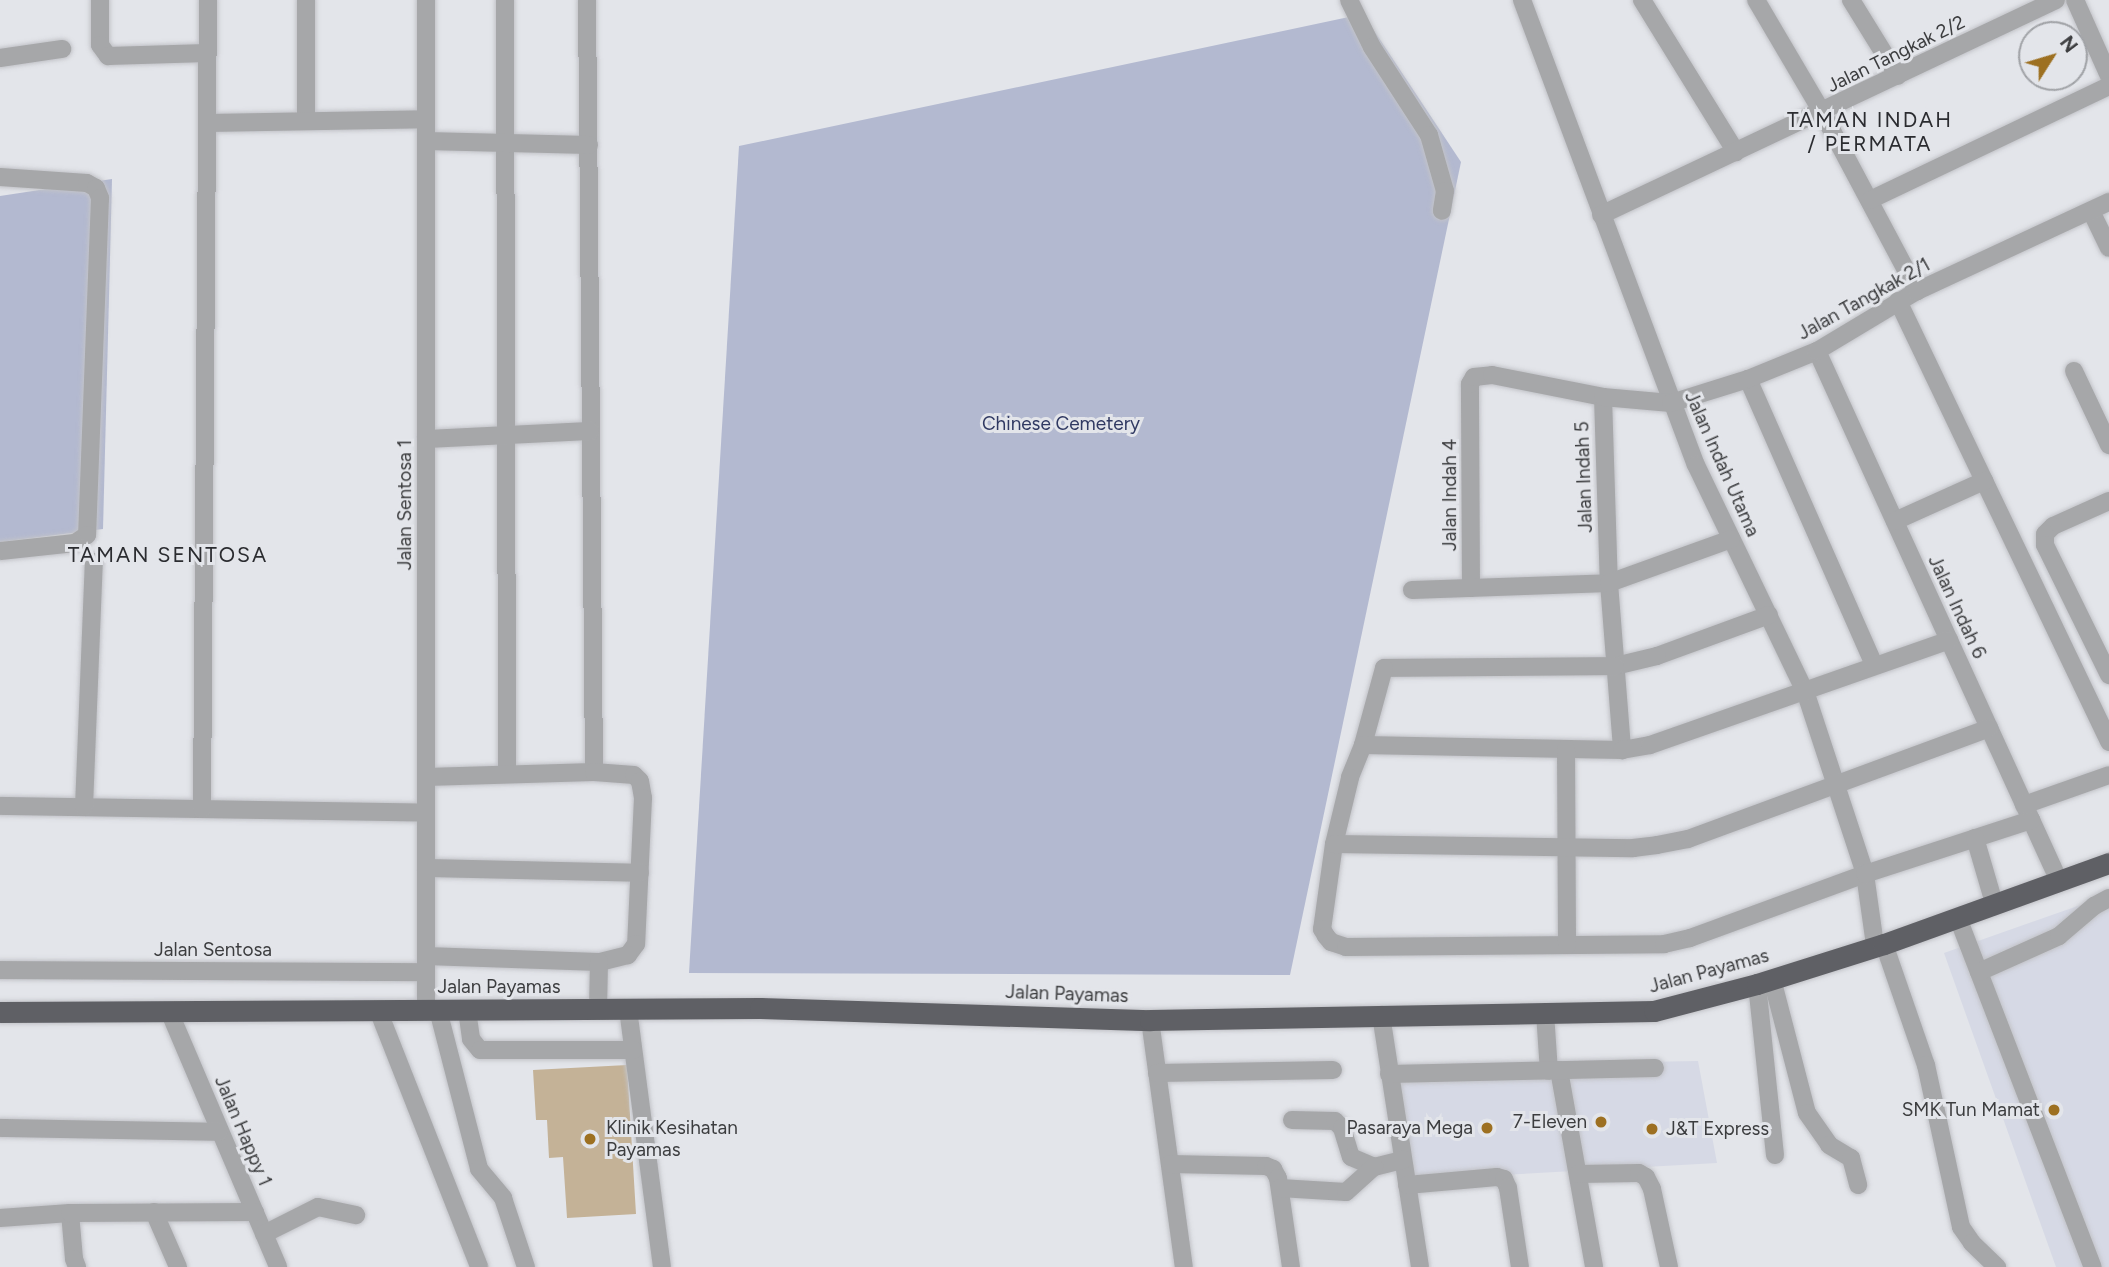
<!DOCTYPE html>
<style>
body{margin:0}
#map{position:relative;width:2109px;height:1267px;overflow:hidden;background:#e3e5ea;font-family:Figtree,sans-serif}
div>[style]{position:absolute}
.built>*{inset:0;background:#d6d9e5}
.green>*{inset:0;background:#b3b9d0}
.building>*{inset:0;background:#c4b297}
.roads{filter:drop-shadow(0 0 2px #c2c3c8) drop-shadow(0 0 2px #c2c3c8)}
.minor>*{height:18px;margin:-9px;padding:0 9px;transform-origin:9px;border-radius:9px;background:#a6a7a9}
.highway>*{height:21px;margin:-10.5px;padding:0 10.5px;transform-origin:10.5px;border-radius:10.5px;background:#5f6065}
.dots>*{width:19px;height:19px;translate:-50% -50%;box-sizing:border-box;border:4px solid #e3e5ea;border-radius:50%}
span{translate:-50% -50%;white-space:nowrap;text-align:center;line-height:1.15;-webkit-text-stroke:6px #e3e5ea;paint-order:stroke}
.street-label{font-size:19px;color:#3c3d3f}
.park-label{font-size:19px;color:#303962}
.poi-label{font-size:19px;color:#3c3d3f}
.right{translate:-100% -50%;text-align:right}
.left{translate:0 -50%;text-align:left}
.neighbourhood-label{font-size:21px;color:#2b2c30;letter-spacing:2px}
.north{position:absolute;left:2018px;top:21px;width:70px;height:70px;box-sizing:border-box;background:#e3e5ea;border:2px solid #a0a2a6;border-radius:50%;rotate:53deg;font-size:19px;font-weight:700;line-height:28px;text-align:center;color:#3c3d3f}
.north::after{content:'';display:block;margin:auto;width:24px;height:32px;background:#9d7021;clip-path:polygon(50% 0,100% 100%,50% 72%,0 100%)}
</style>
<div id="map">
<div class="built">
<div style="clip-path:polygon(2109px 895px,2109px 1267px,2056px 1267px,1944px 953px)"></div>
<div style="clip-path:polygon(1698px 1061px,1717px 1163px,1412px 1180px,1396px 1066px)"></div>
</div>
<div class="green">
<div style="clip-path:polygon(1363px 14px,1461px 162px,1290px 975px,689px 973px,739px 146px)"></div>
<div style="clip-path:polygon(112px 179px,103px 529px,0 542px,0 196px)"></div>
</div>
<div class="building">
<div style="clip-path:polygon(627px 1065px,636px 1214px,567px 1218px,563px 1157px,549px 1158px,547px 1120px,536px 1120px,533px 1070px)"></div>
</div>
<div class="roads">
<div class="minor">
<div style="left:100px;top:0;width:45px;rotate:90deg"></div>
<div style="left:100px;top:45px;width:14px;rotate:54deg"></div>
<div style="left:108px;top:56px;width:99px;rotate:-1.7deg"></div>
<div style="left:505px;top:0;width:774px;rotate:89.85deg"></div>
<div style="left:587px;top:0;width:772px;rotate:89.48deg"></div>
<div style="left:1349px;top:0;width:52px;rotate:63.9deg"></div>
<div style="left:1372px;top:47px;width:105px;rotate:57.1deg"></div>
<div style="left:1429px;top:135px;width:58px;rotate:74.1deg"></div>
<div style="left:1445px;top:191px;width:20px;rotate:99deg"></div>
<div style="left:1522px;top:0;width:496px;rotate:69.5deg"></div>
<div style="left:1696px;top:465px;width:251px;rotate:64.3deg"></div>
<div style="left:1805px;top:691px;width:193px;rotate:71.8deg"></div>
<div style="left:1865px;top:874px;width:72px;rotate:82deg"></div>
<div style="left:1642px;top:0;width:179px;rotate:58.3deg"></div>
<div style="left:1756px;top:0;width:130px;rotate:59.5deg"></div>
<div style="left:1822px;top:112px;width:203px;rotate:62deg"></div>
<div style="left:1851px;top:0;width:89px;rotate:58.3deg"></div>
<div style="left:2075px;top:0;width:83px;rotate:65.9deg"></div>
<div style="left:0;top:58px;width:63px;rotate:-8.3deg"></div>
<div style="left:306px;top:121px;width:121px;rotate:-90deg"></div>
<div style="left:207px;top:123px;width:219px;rotate:-1deg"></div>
<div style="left:426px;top:141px;width:163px;rotate:1.4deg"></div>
<div style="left:0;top:177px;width:87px;rotate:3.9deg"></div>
<div style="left:87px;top:183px;width:10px;rotate:29deg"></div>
<div style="left:96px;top:188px;width:11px;rotate:68deg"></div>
<div style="left:100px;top:198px;width:337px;rotate:92.2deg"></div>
<div style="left:87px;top:535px;width:14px;rotate:146deg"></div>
<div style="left:75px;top:543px;width:75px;rotate:173.9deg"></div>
<div style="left:1870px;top:200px;width:265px;rotate:-25.5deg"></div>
<div style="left:2091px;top:211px;width:41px;rotate:64.1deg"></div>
<div style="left:1601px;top:215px;width:503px;rotate:-25.29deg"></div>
<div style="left:1898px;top:301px;width:489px;rotate:64.4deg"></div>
<div style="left:1817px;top:351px;width:583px;rotate:65.46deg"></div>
<div style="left:2074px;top:371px;width:82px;rotate:64.7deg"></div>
<div style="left:1748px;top:379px;width:313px;rotate:66.2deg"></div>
<div style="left:1603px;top:397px;width:186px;rotate:88.2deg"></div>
<div style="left:1609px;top:583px;width:168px;rotate:85.5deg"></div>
<div style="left:426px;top:439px;width:164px;rotate:-2.8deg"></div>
<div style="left:2109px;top:501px;width:61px;rotate:155.9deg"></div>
<div style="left:2053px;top:526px;width:11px;rotate:135deg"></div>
<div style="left:2045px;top:534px;width:11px;rotate:90deg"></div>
<div style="left:2045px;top:545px;width:145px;rotate:63.8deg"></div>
<div style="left:1895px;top:521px;width:98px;rotate:-24.2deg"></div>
<div style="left:1471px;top:588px;width:204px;rotate:-90.3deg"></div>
<div style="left:1470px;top:384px;width:8px;rotate:-60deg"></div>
<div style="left:1474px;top:377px;width:18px;rotate:-6deg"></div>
<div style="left:1492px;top:375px;width:113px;rotate:11.2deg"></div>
<div style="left:1603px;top:397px;width:68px;rotate:5deg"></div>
<div style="left:1671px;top:403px;width:81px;rotate:-17.3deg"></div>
<div style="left:1748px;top:379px;width:74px;rotate:-22.1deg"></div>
<div style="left:1817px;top:351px;width:117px;rotate:-31deg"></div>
<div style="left:1917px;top:291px;width:212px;rotate:-24.9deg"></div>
<div style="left:1412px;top:590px;width:197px;rotate:-2deg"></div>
<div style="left:1609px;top:583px;width:130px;rotate:-19.8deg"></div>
<div style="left:1769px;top:615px;width:119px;rotate:159.9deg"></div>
<div style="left:1657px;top:656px;width:43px;rotate:166.6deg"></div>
<div style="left:1615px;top:666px;width:231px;rotate:179.5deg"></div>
<div style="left:1384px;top:668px;width:80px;rotate:105.3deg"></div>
<div style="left:1363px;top:745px;width:35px;rotate:112deg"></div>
<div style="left:1350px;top:778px;width:68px;rotate:103.6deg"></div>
<div style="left:1334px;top:844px;width:86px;rotate:98deg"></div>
<div style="left:1322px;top:929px;width:8px;rotate:60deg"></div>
<div style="left:1326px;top:936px;width:8px;rotate:50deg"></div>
<div style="left:1331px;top:942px;width:16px;rotate:18deg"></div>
<div style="left:1346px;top:947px;width:318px;rotate:-0.5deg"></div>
<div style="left:1664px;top:944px;width:27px;rotate:-13deg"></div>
<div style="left:1690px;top:938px;width:186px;rotate:-20.1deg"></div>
<div style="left:1865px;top:874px;width:175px;rotate:-18deg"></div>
<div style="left:1363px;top:745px;width:259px;rotate:1.1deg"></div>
<div style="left:1622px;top:750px;width:28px;rotate:-10deg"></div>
<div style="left:1650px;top:745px;width:317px;rotate:-19.3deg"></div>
<div style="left:1566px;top:749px;width:196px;rotate:89.7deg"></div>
<div style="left:426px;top:777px;width:168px;rotate:-1.7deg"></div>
<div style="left:594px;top:772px;width:40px;rotate:4.3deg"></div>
<div style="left:634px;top:775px;width:8px;rotate:45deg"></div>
<div style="left:640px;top:781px;width:17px;rotate:80deg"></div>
<div style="left:643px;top:798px;width:146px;rotate:92.7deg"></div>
<div style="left:636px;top:944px;width:14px;rotate:126deg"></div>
<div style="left:628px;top:955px;width:30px;rotate:166deg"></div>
<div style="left:2024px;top:805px;width:90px;rotate:-19.4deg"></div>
<div style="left:0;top:806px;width:426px;rotate:0.9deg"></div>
<div style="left:84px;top:807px;width:245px;rotate:-87.7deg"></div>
<div style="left:202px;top:809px;width:809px;rotate:-89.58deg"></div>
<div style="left:1975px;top:838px;width:68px;rotate:73.7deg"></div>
<div style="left:1334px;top:844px;width:299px;rotate:0.8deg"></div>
<div style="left:1633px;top:848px;width:24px;rotate:-7deg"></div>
<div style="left:1657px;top:845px;width:32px;rotate:-11deg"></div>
<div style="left:1688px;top:839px;width:321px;rotate:-20.2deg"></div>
<div style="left:426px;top:868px;width:214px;rotate:1.3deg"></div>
<div style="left:1958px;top:918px;width:374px;rotate:68.9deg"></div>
<div style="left:1884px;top:944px;width:128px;rotate:70.9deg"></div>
<div style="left:1926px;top:1065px;width:166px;rotate:77.8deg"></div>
<div style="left:1961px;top:1227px;width:19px;rotate:55deg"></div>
<div style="left:1972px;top:1243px;width:35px;rotate:44deg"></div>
<div style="left:426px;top:956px;width:173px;rotate:2deg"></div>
<div style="left:599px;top:962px;width:47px;rotate:91.2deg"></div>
<div style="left:0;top:970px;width:426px;rotate:0.3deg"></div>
<div style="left:1979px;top:972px;width:88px;rotate:-24.2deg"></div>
<div style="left:2059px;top:936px;width:46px;rotate:-40.6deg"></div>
<div style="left:2094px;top:906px;width:17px;rotate:-28deg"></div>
<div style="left:1772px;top:979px;width:138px;rotate:75.4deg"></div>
<div style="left:1807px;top:1113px;width:39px;rotate:55deg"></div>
<div style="left:1829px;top:1145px;width:26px;rotate:31deg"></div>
<div style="left:1851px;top:1158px;width:28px;rotate:75deg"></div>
<div style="left:1757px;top:984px;width:172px;rotate:84deg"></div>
<div style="left:628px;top:1009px;width:260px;rotate:82.5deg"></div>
<div style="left:378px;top:1010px;width:276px;rotate:68.5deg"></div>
<div style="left:426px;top:1010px;width:1010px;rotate:-90deg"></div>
<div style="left:438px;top:1010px;width:164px;rotate:75.5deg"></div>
<div style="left:479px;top:1169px;width:38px;rotate:50deg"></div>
<div style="left:503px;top:1198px;width:73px;rotate:71.6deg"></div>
<div style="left:467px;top:1010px;width:29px;rotate:82deg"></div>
<div style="left:471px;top:1039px;width:14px;rotate:51deg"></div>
<div style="left:480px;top:1050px;width:153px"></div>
<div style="left:169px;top:1011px;width:278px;rotate:66.9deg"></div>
<div style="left:1545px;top:1013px;width:58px;rotate:86.1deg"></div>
<div style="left:1381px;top:1015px;width:255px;rotate:81.2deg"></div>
<div style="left:1150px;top:1020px;width:249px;rotate:82.2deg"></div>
<div style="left:1559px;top:1070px;width:200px;rotate:79.9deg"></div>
<div style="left:1157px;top:1073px;width:176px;rotate:-1deg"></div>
<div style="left:1389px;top:1074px;width:266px;rotate:-1.3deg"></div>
<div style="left:1292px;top:1120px;width:43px;rotate:1.3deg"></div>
<div style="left:1335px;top:1121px;width:10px;rotate:45deg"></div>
<div style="left:1342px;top:1128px;width:30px;rotate:73deg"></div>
<div style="left:1351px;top:1157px;width:25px;rotate:23deg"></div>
<div style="left:1374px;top:1167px;width:30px;rotate:-14deg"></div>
<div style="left:0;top:1128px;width:219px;rotate:1deg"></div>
<div style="left:1170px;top:1164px;width:96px;rotate:1.2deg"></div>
<div style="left:1266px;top:1166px;width:8px;rotate:23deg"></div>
<div style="left:1273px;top:1169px;width:10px;rotate:61deg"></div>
<div style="left:1278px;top:1178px;width:90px;rotate:81.7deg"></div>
<div style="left:1578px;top:1174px;width:61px;rotate:-0.9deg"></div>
<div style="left:1639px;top:1173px;width:8px;rotate:30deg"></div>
<div style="left:1646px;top:1177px;width:13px;rotate:63deg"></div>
<div style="left:1652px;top:1189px;width:80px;rotate:77.7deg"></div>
<div style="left:1407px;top:1185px;width:90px;rotate:-5.1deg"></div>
<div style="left:1497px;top:1177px;width:7px;rotate:16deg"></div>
<div style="left:1504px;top:1179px;width:10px;rotate:66deg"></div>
<div style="left:1508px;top:1188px;width:80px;rotate:81.4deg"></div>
<div style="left:1280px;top:1188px;width:66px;rotate:3.5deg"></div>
<div style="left:1346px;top:1192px;width:38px;rotate:-42deg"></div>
<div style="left:154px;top:1212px;width:60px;rotate:66.4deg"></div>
<div style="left:70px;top:1213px;width:46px;rotate:85deg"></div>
<div style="left:74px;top:1259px;width:9px;rotate:69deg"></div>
<div style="left:0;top:1218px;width:70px;rotate:-4.1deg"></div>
<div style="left:70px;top:1213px;width:185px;rotate:-0.3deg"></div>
<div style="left:264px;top:1234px;width:60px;rotate:-26.6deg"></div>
<div style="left:318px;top:1207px;width:39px;rotate:12deg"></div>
</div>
<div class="highway">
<div style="left:0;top:1012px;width:760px;rotate:-0.3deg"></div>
<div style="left:760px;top:1008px;width:390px;rotate:1.8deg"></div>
<div style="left:1150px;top:1020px;width:504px;rotate:-1.02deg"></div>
<div style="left:1654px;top:1011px;width:106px;rotate:-14.7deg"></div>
<div style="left:1757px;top:984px;width:133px;rotate:-17.5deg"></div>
<div style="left:1884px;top:944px;width:239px;rotate:-19.8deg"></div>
</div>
</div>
<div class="dots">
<div style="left:2054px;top:1110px;background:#9d7021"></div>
<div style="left:1601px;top:1122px;background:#9d7021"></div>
<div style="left:1487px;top:1128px;background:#9d7021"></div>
<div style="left:1652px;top:1129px;background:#9d7021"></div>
<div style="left:590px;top:1139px;background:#9d7021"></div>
</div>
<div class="street-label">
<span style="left:1896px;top:54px;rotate:-26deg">Jalan Tangkak 2/2</span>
<span style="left:1864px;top:299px;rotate:-29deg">Jalan Tangkak 2/1</span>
<span style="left:1722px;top:464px;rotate:66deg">Jalan Indah Utama</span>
<span style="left:1584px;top:477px;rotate:-92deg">Jalan Indah 5</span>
<span style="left:1450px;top:495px;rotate:-90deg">Jalan Indah 4</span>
<span style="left:405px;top:505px;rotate:-90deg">Jalan Sentosa 1</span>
<span style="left:1957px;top:607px;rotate:65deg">Jalan Indah 6</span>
<span style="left:213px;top:950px">Jalan Sentosa</span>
<span style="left:1709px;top:971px;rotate:-15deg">Jalan Payamas</span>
<span style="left:499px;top:987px">Jalan Payamas</span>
<span style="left:1067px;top:994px;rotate:2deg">Jalan Payamas</span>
<span style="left:243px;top:1131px;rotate:67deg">Jalan Happy 1</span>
</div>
<div class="park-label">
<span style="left:1061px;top:424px">Chinese Cemetery</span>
</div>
<div class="poi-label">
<span class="right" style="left:2040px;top:1110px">SMK Tun Mamat</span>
<span class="right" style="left:1587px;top:1122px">7-Eleven</span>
<span class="left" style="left:606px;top:1139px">Klinik Kesihatan<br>Payamas</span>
<span class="right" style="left:1473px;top:1128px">Pasaraya Mega</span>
<span class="left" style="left:1666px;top:1129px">J&amp;T Express</span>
</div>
<div class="neighbourhood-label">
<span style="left:1870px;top:132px">TAMAN INDAH<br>/ PERMATA</span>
<span style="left:168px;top:555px">TAMAN SENTOSA</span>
</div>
<div class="north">N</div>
</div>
